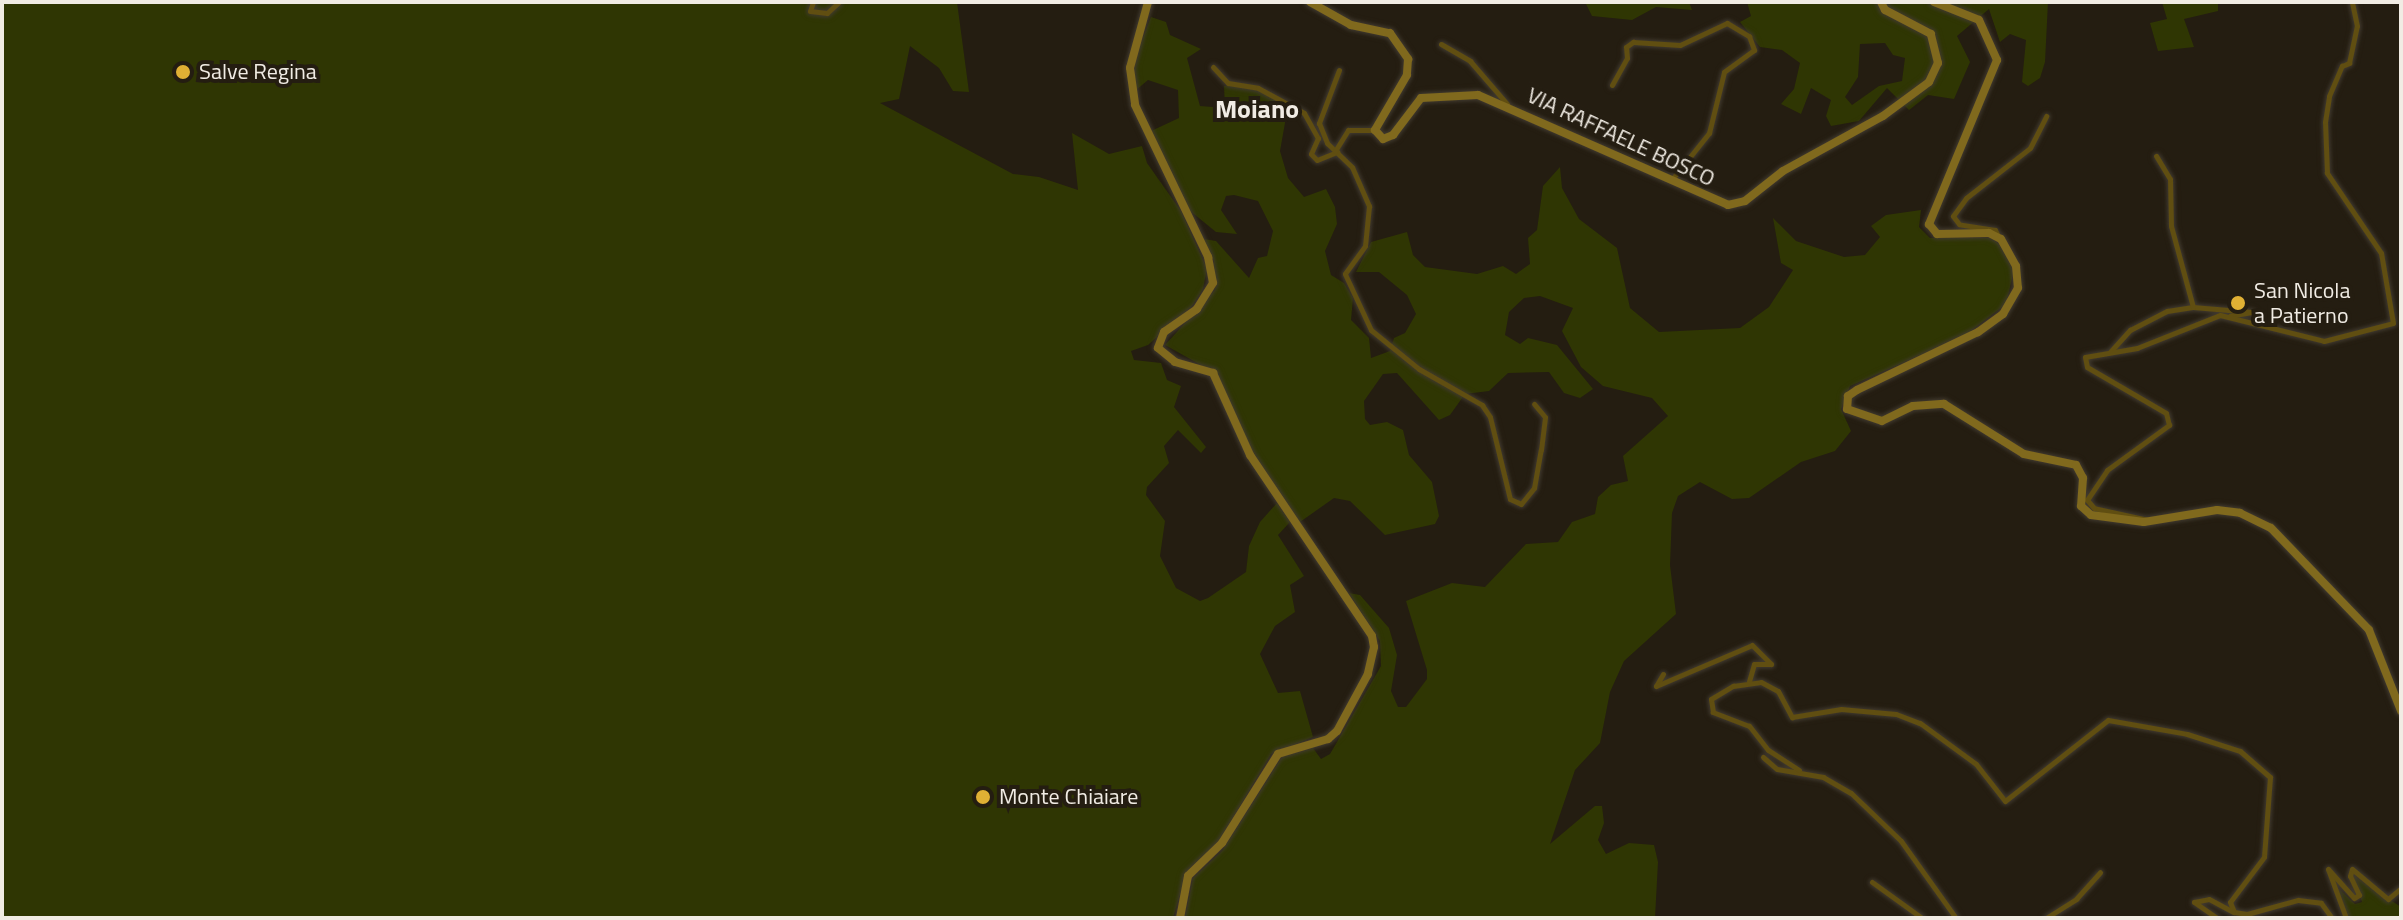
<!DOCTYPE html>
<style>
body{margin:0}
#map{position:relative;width:2403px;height:920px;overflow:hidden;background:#241d11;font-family:"Titillium Web",sans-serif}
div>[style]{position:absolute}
.green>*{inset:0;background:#2f3603}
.roads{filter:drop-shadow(0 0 2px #413a2f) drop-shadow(0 0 2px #413a2f)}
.street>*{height:5px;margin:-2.5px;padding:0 2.5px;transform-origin:2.5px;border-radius:2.5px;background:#604e11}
.secondary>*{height:8px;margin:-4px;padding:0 4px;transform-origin:4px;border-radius:4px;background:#80691d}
.dots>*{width:22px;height:22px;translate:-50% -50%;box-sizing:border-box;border:4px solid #241d11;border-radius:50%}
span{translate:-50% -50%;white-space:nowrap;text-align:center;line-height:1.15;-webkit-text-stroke:8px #241d11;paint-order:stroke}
.poi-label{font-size:22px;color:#f1ece4}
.left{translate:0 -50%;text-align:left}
.street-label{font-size:22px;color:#f1ece4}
.quarter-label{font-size:26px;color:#f1ece4;font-weight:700}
.frame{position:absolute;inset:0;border:4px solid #f1ece4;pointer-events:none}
</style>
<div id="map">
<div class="green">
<div style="clip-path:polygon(2px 2px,957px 2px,969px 92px,953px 91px,939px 68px,910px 46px,899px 99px,880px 103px,1013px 174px,1039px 177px,1078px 190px,1072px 133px,1109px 154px,1142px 146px,1147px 163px,1181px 211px,1207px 269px,1203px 289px,1192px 306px,1148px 345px,1131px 351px,1134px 360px,1161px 363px,1167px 380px,1181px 386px,1174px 407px,1206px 447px,1201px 453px,1178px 430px,1164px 446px,1169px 463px,1147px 487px,1146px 495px,1165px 521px,1160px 556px,1176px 588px,1200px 601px,1208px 598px,1246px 572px,1249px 546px,1260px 522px,1277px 503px,1290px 522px,1278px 535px,1304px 576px,1290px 585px,1295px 612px,1275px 626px,1260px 654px,1278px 693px,1300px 691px,1313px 737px,1271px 754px,1216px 846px,1186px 874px,1173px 918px,2px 918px)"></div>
<div style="clip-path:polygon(1585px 2px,1689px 2px,1692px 10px,1656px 7px,1632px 20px,1592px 16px)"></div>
<div style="clip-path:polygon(evenodd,1747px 2px,2048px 2px,2045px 62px,2040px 78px,2028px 86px,2022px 82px,2026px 40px,2010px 34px,2000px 42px,1989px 9px,1957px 36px,1970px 62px,1954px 99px,1928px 95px,1909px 110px,1887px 88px,1859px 121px,1831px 126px,1826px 116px,1831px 100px,1811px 88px,1801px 114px,1781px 104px,1794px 89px,1800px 63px,1782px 50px,1760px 47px,1740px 22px,1751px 16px,1747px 2px,1885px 43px,1893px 55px,1905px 58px,1902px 81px,1879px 86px,1852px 105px,1845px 97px,1858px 77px,1860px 44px,1885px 43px)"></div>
<div style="clip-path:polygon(2162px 2px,2218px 2px,2218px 11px,2184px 19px,2194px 47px,2158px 51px,2150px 23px,2167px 19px)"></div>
<div style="clip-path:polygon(1151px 17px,1166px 22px,1170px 35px,1201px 49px,1187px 58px,1200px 106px,1225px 108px,1224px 86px,1249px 85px,1288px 106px,1280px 151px,1288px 178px,1304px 197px,1326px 189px,1335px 207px,1337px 224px,1325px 251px,1331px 275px,1344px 283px,1353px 298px,1351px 320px,1369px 338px,1371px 358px,1390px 351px,1394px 338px,1405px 333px,1416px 314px,1407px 295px,1379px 272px,1356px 272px,1371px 242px,1407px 232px,1413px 255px,1425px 267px,1477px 274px,1503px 266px,1516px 274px,1530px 264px,1528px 238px,1537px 230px,1543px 186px,1560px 167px,1562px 188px,1579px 219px,1617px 248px,1630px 308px,1659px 332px,1740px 328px,1769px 307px,1793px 270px,1781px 263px,1773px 218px,1796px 241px,1844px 257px,1865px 255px,1880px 237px,1871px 226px,1886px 215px,1921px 210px,1919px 227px,1930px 238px,1991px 238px,2002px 246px,2014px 270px,2006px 304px,1964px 336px,1850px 386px,1841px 409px,1851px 431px,1835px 451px,1801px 462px,1749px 498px,1732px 499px,1700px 482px,1678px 496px,1672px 513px,1670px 565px,1676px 614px,1624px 661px,1610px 692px,1600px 743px,1575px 770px,1550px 844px,1595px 806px,1602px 806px,1604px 823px,1598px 840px,1606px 854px,1629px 843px,1654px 845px,1658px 862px,1655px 918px,1185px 918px,1193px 878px,1222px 851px,1282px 757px,1313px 748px,1321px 759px,1330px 754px,1381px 666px,1380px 641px,1349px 593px,1360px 595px,1389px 628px,1397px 655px,1391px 691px,1398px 707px,1406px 707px,1427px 679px,1427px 670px,1406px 601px,1452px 583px,1485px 587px,1526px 544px,1558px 542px,1572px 522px,1595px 514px,1598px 497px,1611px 485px,1628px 481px,1623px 456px,1668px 416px,1652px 398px,1603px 386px,1581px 367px,1562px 331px,1573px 308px,1540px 296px,1524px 298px,1509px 312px,1505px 335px,1520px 344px,1528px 338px,1557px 345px,1593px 389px,1580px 398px,1564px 393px,1549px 372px,1508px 373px,1489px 391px,1465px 394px,1450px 415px,1439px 420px,1397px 373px,1383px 374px,1364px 401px,1365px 419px,1370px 425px,1387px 422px,1403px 430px,1409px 455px,1432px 482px,1439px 516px,1435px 524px,1385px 535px,1350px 501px,1334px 498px,1300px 522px,1248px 445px,1217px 374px,1165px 345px,1215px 290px,1214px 261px,1204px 239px,1216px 241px,1249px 278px,1258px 258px,1267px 256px,1273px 231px,1258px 201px,1234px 195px,1226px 196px,1221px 210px,1237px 234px,1216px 232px,1189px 210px,1149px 132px,1179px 118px,1178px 90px,1148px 80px,1135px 91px,1135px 58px)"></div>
<div style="clip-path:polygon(2353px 875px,2401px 907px,2401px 918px,2348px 918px,2338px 888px,2355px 904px,2362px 902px)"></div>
</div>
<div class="roads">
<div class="street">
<div style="left:813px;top:2px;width:9px;rotate:108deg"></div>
<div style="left:810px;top:11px;width:17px;rotate:7deg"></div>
<div style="left:827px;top:13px;width:16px;rotate:-43deg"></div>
<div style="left:1441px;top:44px;width:34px;rotate:30deg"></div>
<div style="left:1470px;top:61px;width:57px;rotate:49.3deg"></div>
<div style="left:1213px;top:67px;width:22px;rotate:47deg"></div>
<div style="left:1228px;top:83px;width:30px;rotate:9deg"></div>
<div style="left:1258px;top:88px;width:52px;rotate:28.5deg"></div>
<div style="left:1304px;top:113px;width:29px;rotate:61deg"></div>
<div style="left:1318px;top:138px;width:17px;rotate:114deg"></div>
<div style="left:1311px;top:154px;width:8px;rotate:45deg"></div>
<div style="left:1317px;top:160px;width:22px;rotate:-22deg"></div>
<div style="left:1339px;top:70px;width:57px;rotate:110.7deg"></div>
<div style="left:1319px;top:123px;width:22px;rotate:68deg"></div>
<div style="left:1327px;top:143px;width:35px;rotate:44deg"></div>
<div style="left:1352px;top:167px;width:43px;rotate:66.4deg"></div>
<div style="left:1369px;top:206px;width:40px;rotate:95.7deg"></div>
<div style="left:1365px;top:246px;width:34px;rotate:126deg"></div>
<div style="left:1345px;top:274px;width:62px;rotate:65.1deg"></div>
<div style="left:1371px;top:330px;width:62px;rotate:39.1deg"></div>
<div style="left:1419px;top:369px;width:73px;rotate:29.7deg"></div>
<div style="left:1482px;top:405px;width:14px;rotate:56deg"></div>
<div style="left:1490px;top:417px;width:84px;rotate:76.3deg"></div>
<div style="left:1510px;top:499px;width:12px;rotate:24deg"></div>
<div style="left:1521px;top:504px;width:21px;rotate:-51deg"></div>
<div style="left:1534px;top:488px;width:39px;rotate:-80deg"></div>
<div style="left:1541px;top:450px;width:33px;rotate:-83deg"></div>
<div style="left:1545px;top:417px;width:17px;rotate:-130deg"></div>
<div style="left:1612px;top:85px;width:31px;rotate:-61deg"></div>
<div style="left:1627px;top:58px;width:11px;rotate:-95deg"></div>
<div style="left:1626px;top:47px;width:9px;rotate:-36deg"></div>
<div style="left:1633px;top:42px;width:47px;rotate:3.7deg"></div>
<div style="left:1680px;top:45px;width:52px;rotate:-25.1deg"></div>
<div style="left:1727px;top:23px;width:26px;rotate:31deg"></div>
<div style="left:1749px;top:36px;width:15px;rotate:70deg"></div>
<div style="left:1754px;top:50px;width:37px;rotate:144deg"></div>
<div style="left:1724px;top:72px;width:63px;rotate:103.8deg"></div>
<div style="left:1709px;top:133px;width:58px;rotate:128.7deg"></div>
<div style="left:1335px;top:151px;width:25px;rotate:-58deg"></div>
<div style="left:1348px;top:130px;width:27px"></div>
<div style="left:1999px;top:238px;width:9px;rotate:-117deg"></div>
<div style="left:1995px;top:230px;width:36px;rotate:-171deg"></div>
<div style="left:1959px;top:224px;width:10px;rotate:-127deg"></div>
<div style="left:1953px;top:216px;width:22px;rotate:-54deg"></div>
<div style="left:1966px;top:198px;width:81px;rotate:-38deg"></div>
<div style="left:2030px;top:148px;width:36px;rotate:-63deg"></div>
<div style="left:2193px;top:307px;width:59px;rotate:4.8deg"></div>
<div style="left:2252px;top:312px;width:22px;rotate:170deg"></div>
<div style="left:2110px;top:352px;width:30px;rotate:-48deg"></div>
<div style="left:2130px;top:330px;width:42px;rotate:-27.2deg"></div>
<div style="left:2167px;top:311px;width:26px;rotate:-9deg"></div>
<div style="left:2193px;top:307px;width:84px;rotate:-105.2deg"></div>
<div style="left:2171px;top:226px;width:47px;rotate:-91.2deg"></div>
<div style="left:2170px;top:179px;width:27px;rotate:-121deg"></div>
<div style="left:2148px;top:520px;width:55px;rotate:-167.5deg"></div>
<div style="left:2094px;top:508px;width:11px;rotate:-131deg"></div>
<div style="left:2087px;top:500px;width:36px;rotate:-56deg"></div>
<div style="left:2107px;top:470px;width:77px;rotate:-36deg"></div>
<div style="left:2169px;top:425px;width:12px;rotate:-104deg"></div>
<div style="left:2166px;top:413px;width:91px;rotate:-149.8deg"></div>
<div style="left:2087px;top:367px;width:10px;rotate:-101deg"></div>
<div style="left:2085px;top:357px;width:53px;rotate:-9.8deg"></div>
<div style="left:2137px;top:348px;width:89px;rotate:-21.7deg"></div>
<div style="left:2220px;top:315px;width:107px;rotate:14deg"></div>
<div style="left:2324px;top:341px;width:71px;rotate:-14.6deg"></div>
<div style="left:2393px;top:323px;width:71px;rotate:-99.7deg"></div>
<div style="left:2381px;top:253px;width:97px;rotate:-124deg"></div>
<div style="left:2327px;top:173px;width:51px;rotate:-92.2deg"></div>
<div style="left:2325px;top:122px;width:26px;rotate:-81deg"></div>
<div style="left:2329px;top:96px;width:33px;rotate:-67deg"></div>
<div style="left:2342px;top:66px;width:8px;rotate:-23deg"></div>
<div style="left:2349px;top:63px;width:38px;rotate:-78deg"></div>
<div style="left:2357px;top:26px;width:25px;rotate:-102deg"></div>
<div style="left:1663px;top:674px;width:14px;rotate:120deg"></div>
<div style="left:1656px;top:686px;width:104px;rotate:-23.1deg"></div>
<div style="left:1752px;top:645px;width:27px;rotate:45deg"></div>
<div style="left:1771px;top:664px;width:17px;rotate:180deg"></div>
<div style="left:1754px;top:664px;width:18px;rotate:106deg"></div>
<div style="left:1763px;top:757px;width:18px;rotate:41deg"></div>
<div style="left:1777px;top:769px;width:47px;rotate:9.9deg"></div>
<div style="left:1823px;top:777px;width:32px;rotate:30deg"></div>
<div style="left:1851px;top:793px;width:69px;rotate:43.8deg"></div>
<div style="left:1901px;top:841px;width:95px;rotate:54.5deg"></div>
<div style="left:1799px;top:770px;width:37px;rotate:-147deg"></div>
<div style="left:1768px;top:750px;width:31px;rotate:-128deg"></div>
<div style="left:1749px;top:726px;width:39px;rotate:-159deg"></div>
<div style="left:1713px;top:712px;width:13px;rotate:-99deg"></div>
<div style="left:1711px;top:699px;width:26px;rotate:-31deg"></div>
<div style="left:1733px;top:686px;width:28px;rotate:-8deg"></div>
<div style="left:1761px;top:682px;width:19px;rotate:28deg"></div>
<div style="left:1778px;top:691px;width:30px;rotate:62deg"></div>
<div style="left:1792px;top:717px;width:50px;rotate:-9.3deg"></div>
<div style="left:1841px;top:709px;width:55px;rotate:5.2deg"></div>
<div style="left:1896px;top:714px;width:26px;rotate:21deg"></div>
<div style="left:1920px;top:723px;width:69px;rotate:36.2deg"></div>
<div style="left:1976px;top:764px;width:47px;rotate:51.9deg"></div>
<div style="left:2005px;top:801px;width:131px;rotate:-38.2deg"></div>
<div style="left:2108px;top:720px;width:80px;rotate:10deg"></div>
<div style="left:2187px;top:734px;width:56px;rotate:17.8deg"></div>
<div style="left:2240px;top:751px;width:40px;rotate:41deg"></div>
<div style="left:2270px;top:777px;width:80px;rotate:94.3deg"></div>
<div style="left:2264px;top:857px;width:56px;rotate:127.1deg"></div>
<div style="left:2230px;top:902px;width:11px;rotate:68deg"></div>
<div style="left:2234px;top:912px;width:13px;rotate:9deg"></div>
<div style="left:2247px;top:914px;width:53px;rotate:-15.4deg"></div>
<div style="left:2298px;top:900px;width:23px;rotate:7deg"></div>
<div style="left:2321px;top:903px;width:19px;rotate:54deg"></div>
<div style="left:1872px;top:882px;width:62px;rotate:35.8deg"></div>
<div style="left:2046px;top:918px;width:36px;rotate:-32deg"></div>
<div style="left:2076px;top:899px;width:36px;rotate:-48deg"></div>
<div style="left:2217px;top:918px;width:28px;rotate:-145deg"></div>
<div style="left:2194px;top:902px;width:15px;rotate:-11deg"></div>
<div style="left:2209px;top:899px;width:27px;rotate:28deg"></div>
<div style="left:2346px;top:918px;width:52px;rotate:-110.2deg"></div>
<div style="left:2328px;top:869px;width:39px;rotate:48deg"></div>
<div style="left:2354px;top:898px;width:6px;rotate:-31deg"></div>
<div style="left:2359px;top:895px;width:21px;rotate:-115deg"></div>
<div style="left:2350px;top:876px;width:7px;rotate:-74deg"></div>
<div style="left:2352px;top:869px;width:47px;rotate:39.8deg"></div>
<div style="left:2388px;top:899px;width:17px;rotate:-40deg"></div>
</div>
<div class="secondary">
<div style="left:1148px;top:2px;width:68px;rotate:105.3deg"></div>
<div style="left:1130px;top:68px;width:37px;rotate:82deg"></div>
<div style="left:1135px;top:105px;width:169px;rotate:64.3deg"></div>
<div style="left:1208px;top:257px;width:26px;rotate:79deg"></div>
<div style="left:1213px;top:283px;width:31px;rotate:122deg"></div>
<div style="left:1197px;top:309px;width:40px;rotate:145.1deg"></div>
<div style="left:1164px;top:332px;width:17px;rotate:111deg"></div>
<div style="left:1158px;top:348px;width:22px;rotate:39deg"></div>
<div style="left:1175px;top:362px;width:40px;rotate:16deg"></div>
<div style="left:1213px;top:373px;width:90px;rotate:65.7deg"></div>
<div style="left:1250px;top:455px;width:218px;rotate:56deg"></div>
<div style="left:1372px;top:636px;width:11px;rotate:80deg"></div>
<div style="left:1374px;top:647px;width:28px;rotate:103deg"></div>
<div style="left:1368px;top:674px;width:65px;rotate:118.5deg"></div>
<div style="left:1337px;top:731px;width:12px;rotate:138deg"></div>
<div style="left:1328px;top:739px;width:52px;rotate:163.3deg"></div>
<div style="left:1278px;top:754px;width:105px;rotate:122.2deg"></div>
<div style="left:1222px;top:843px;width:47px;rotate:135.9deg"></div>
<div style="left:1188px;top:876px;width:43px;rotate:100.8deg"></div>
<div style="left:1310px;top:2px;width:47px;rotate:29.3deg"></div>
<div style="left:1351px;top:25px;width:40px;rotate:12deg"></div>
<div style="left:1390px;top:33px;width:32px;rotate:55deg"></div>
<div style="left:1408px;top:59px;width:16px;rotate:94deg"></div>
<div style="left:1407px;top:75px;width:64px;rotate:120.2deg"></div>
<div style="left:1375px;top:130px;width:12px;rotate:48deg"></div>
<div style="left:1383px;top:139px;width:11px;rotate:-22deg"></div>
<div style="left:1393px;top:135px;width:46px;rotate:-52.9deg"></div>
<div style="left:1421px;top:98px;width:57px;rotate:-3deg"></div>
<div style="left:1478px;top:95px;width:273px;rotate:23.7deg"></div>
<div style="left:1728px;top:205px;width:17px;rotate:-13deg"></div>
<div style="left:1745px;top:201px;width:48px;rotate:-38.3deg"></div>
<div style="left:1783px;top:171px;width:114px;rotate:-28.8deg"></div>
<div style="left:1883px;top:116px;width:57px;rotate:-36.5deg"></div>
<div style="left:1929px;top:82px;width:21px;rotate:-65deg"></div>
<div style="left:1938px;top:63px;width:30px;rotate:-104deg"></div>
<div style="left:1931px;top:34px;width:52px;rotate:-152.4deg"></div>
<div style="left:1885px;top:10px;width:9px;rotate:-117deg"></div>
<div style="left:1934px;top:2px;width:48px;rotate:21.8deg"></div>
<div style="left:1979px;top:20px;width:44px;rotate:65.8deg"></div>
<div style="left:1997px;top:60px;width:178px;rotate:112.5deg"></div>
<div style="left:1929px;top:224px;width:13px;rotate:51deg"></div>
<div style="left:1937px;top:234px;width:52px;rotate:-1.1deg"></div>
<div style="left:1989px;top:233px;width:13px;rotate:27deg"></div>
<div style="left:2001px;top:239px;width:31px;rotate:61deg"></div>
<div style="left:2016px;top:266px;width:22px;rotate:85deg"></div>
<div style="left:2018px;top:288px;width:30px;rotate:120deg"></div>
<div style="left:2003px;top:314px;width:31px;rotate:144deg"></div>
<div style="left:1978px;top:332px;width:134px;rotate:154.4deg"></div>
<div style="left:1857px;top:390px;width:11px;rotate:146deg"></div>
<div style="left:1848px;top:396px;width:13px;rotate:94deg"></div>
<div style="left:1847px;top:409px;width:37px;rotate:19deg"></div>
<div style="left:1882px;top:421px;width:34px;rotate:-26deg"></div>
<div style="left:1913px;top:406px;width:31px;rotate:-4deg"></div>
<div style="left:1944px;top:404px;width:94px;rotate:32deg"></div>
<div style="left:2024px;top:454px;width:53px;rotate:11.9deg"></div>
<div style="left:2076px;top:465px;width:15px;rotate:62deg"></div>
<div style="left:2083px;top:478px;width:28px;rotate:94deg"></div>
<div style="left:2081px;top:506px;width:13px;rotate:42deg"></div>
<div style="left:2091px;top:515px;width:53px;rotate:7.5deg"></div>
<div style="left:2144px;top:522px;width:74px;rotate:-9.3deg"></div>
<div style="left:2217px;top:510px;width:23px;rotate:7deg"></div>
<div style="left:2240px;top:513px;width:34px;rotate:26deg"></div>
<div style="left:2271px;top:528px;width:141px;rotate:46.1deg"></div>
<div style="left:2369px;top:630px;width:87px;rotate:68.4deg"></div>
</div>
</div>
<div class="dots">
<div style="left:183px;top:72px;background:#e0b034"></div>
<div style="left:2238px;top:303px;background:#e0b034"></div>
<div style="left:983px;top:797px;background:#e0b034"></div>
</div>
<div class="poi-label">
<span class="left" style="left:199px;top:72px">Salve Regina</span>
<span class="left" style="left:2254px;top:303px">San Nicola<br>a Patierno</span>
<span class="left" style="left:999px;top:797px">Monte Chiaiare</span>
</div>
<div class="street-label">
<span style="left:1621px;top:137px;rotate:25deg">VIA RAFFAELE BOSCO</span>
</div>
<div class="quarter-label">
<span style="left:1257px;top:109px">Moiano</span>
</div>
<div class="frame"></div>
</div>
